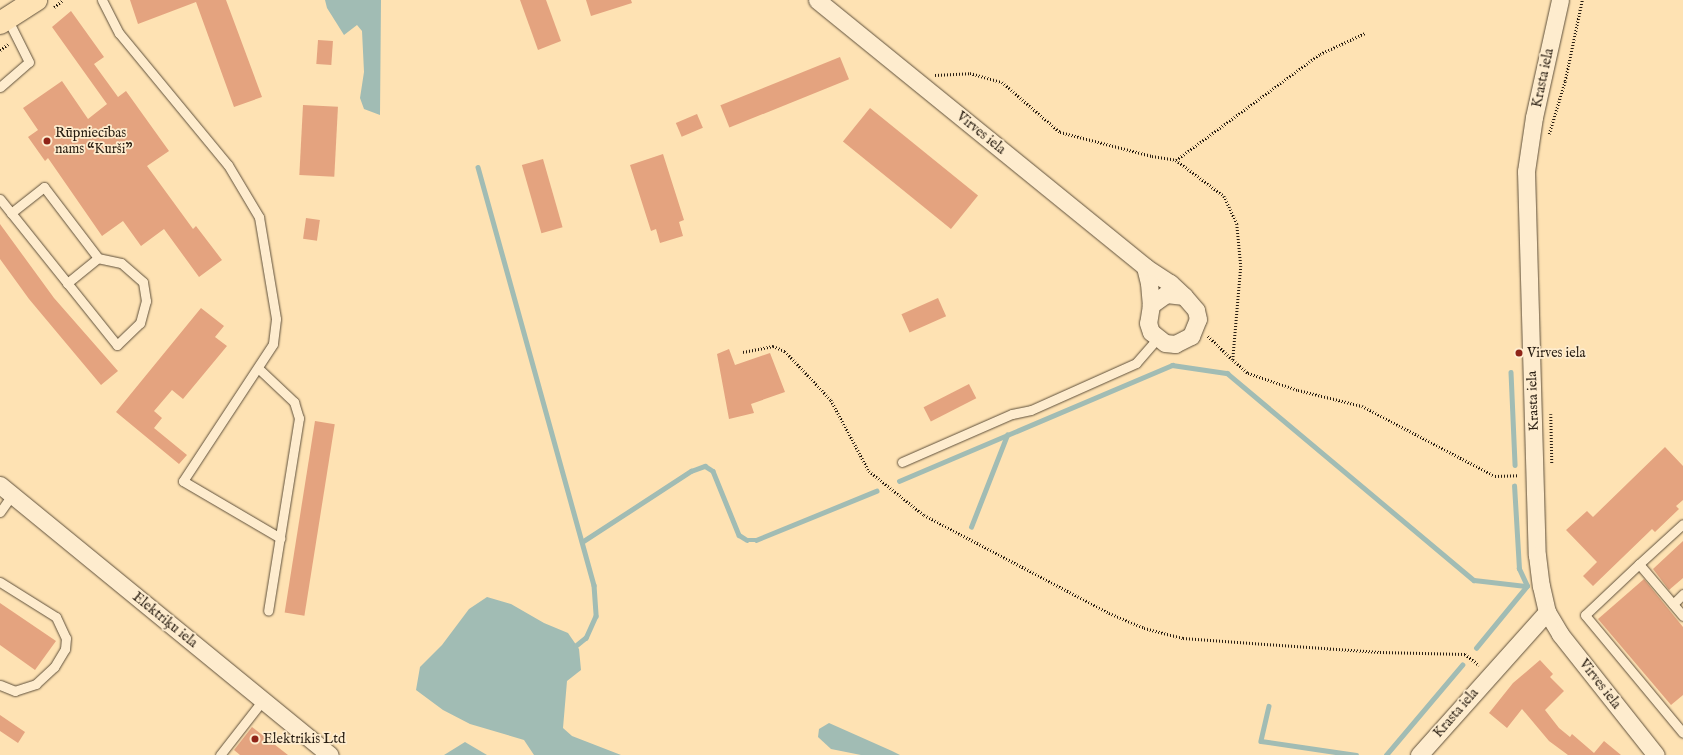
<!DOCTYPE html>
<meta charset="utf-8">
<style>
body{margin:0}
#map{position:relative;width:1683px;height:755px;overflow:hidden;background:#fee2b3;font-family:"IM FELL English",serif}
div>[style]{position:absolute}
.water>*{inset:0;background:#a1bcb4}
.stream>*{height:4.5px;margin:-2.25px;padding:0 2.25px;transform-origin:2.25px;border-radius:2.25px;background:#a1bcb4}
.building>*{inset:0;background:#e4a37f;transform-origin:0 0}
.path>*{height:2.5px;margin-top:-1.25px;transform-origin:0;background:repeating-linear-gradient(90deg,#2a1f13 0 1px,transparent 0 3px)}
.roads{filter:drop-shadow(0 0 1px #5f503b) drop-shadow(0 0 1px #5f503b)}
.service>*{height:9px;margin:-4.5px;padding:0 4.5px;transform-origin:4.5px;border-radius:4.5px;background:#feecce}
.minor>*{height:17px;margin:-8.5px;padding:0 8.5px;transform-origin:8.5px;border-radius:8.5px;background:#feecce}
.primary>*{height:22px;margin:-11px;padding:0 11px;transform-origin:11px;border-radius:11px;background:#fee2b3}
.dots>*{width:11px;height:11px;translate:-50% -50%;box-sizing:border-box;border:2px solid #feecce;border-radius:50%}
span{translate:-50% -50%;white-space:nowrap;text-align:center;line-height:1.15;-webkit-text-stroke:3.5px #feecce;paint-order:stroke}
.street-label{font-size:14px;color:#2a1f13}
.poi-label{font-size:14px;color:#2a1f13}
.left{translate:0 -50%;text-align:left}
</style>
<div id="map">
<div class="water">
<div style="clip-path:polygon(325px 0,381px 0,380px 115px,364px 109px,360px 98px,364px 72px,362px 31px,357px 25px,344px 35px,327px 8px)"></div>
<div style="clip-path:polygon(487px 597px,511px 604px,544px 623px,568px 633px,579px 649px,581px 670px,567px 681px,563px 728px,572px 736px,621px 755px,534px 755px,524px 740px,470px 724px,443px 710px,416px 690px,420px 667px,442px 645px,469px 609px)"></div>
<div style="clip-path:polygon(829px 723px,892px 751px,900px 755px,861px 755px,831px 749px,818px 737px,819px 729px)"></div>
<div style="clip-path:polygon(465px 742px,487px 755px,444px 755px)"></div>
</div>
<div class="stream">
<div style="left:478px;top:167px;width:434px;rotate:74.5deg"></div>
<div style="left:594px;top:585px;width:31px;rotate:86deg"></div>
<div style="left:596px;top:616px;width:24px;rotate:114deg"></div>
<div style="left:586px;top:638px;width:13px;rotate:141deg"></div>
<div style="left:1511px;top:372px;width:93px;rotate:87.5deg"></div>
<div style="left:899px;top:481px;width:297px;rotate:-23deg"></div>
<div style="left:1172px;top:365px;width:56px;rotate:8.3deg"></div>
<div style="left:1227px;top:373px;width:322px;rotate:40deg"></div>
<div style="left:1474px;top:580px;width:53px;rotate:6.5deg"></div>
<div style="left:971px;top:527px;width:99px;rotate:-68.6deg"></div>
<div style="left:582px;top:542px;width:130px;rotate:-33.1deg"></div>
<div style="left:691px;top:471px;width:15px;rotate:-20deg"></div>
<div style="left:705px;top:466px;width:9px;rotate:32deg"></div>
<div style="left:713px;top:471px;width:69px;rotate:67.9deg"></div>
<div style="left:739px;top:535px;width:9px;rotate:32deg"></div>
<div style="left:747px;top:540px;width:9px"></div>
<div style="left:756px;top:540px;width:130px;rotate:-22.2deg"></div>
<div style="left:1476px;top:648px;width:80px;rotate:-50.6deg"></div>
<div style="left:1527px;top:586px;width:19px;rotate:-115deg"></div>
<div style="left:1519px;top:569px;width:83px;rotate:-93.4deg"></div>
<div style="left:1269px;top:706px;width:36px;rotate:103deg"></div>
<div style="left:1261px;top:741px;width:96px;rotate:8.4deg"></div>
<div style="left:1386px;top:755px;width:118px;rotate:-49.8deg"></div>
</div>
<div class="building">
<div style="clip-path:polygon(130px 0,226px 0,262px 97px,234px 107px,196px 2px,138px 24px)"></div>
<div style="clip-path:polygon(520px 0,546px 0,561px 41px,538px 50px)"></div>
<div style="clip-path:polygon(586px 0,631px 0,632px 3px,591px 16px)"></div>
<div style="clip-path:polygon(71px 11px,104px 57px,94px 64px,118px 97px,126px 91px,169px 151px,147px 166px,193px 229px,196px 226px,222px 260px,199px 277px,164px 229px,141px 246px,123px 221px,102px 236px,48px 158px,45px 161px,28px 137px,38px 130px,23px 108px,62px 81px,88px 119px,107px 104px,52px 27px)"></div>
<div style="left:318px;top:40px;width:15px;height:24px;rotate:4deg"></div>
<div style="left:840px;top:57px;width:24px;height:129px;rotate:68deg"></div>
<div style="left:303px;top:105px;width:35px;height:70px;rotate:3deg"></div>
<div style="left:870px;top:108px;width:139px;height:43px;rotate:39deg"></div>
<div style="left:697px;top:114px;width:15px;height:23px;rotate:67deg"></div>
<div style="clip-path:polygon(663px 154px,684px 220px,679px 222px,683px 236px,660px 243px,656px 229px,651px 231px,630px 165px)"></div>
<div style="left:543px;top:159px;width:71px;height:22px;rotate:74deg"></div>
<div style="left:306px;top:218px;width:14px;height:21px;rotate:8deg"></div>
<div style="clip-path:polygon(0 224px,54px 298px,118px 371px,101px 385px,29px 299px,0 259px)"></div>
<div style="left:938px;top:298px;width:20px;height:40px;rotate:66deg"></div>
<div style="clip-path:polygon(201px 308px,224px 326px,215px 337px,227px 346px,183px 399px,172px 390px,154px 411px,162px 418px,154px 428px,187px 455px,179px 464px,116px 412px)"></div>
<div style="clip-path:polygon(729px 349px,735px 365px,770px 353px,785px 392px,751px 404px,754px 413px,729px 419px,717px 354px)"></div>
<div style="left:969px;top:384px;width:16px;height:51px;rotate:63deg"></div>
<div style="left:315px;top:421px;width:20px;height:194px;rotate:9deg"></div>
<div style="clip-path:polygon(1665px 447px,1683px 466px,1683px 500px,1676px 506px,1679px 509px,1655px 532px,1652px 529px,1593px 586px,1583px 576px,1597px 562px,1566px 530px,1587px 511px,1593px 517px)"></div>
<div style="clip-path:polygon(1683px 541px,1683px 578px,1669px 590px,1653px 569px)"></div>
<div style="clip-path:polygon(1644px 579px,1683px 627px,1683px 695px,1671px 705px,1598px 619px)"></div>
<div style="clip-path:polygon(0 603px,56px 641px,35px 670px,0 645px)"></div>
<div style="clip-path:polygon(1540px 660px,1553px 674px,1550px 677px,1564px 691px,1545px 710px,1559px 728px,1570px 737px,1572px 734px,1594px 753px,1604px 741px,1621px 755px,1568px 755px,1549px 741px,1522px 709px,1507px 728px,1489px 713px,1513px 683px)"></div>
<div style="clip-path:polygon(0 715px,25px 732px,18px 743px,0 731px)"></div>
<div style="clip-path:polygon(252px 727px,288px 755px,240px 755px,234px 750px)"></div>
</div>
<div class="path">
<div style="left:54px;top:7px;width:11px;rotate:-38deg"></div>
<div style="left:0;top:50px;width:10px;rotate:-37deg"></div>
<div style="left:935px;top:75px;width:35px;rotate:-3deg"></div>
<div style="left:970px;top:73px;width:33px;rotate:16deg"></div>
<div style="left:1002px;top:82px;width:77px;rotate:40.8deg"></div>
<div style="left:1060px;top:132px;width:95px;rotate:14.6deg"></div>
<div style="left:1152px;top:156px;width:24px;rotate:9deg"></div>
<div style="left:1176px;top:160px;width:60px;rotate:36.9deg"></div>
<div style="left:1224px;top:196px;width:31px;rotate:65deg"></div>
<div style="left:1237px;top:224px;width:42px;rotate:84.6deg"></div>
<div style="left:1241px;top:266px;width:94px;rotate:94.9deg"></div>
<div style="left:1233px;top:360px;width:20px;rotate:41deg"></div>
<div style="left:1248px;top:373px;width:53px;rotate:18.8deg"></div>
<div style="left:1298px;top:390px;width:66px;rotate:14deg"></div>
<div style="left:1362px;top:406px;width:150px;rotate:27.8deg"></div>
<div style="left:1495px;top:476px;width:24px;rotate:-2deg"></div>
<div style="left:1549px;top:134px;width:55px;rotate:-73.2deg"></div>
<div style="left:1565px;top:81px;width:83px;rotate:-78.1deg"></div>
<div style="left:1176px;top:160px;width:179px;rotate:-36.4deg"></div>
<div style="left:1320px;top:54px;width:50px;rotate:-25deg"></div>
<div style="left:1208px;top:336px;width:33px;rotate:44deg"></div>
<div style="left:743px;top:352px;width:31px;rotate:-11deg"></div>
<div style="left:773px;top:346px;width:13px;rotate:23deg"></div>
<div style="left:785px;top:351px;width:67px;rotate:46.8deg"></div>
<div style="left:831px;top:400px;width:81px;rotate:61.8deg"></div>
<div style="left:869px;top:471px;width:70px;rotate:38.7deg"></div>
<div style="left:924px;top:515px;width:209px;rotate:27.9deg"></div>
<div style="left:1109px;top:613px;width:38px;rotate:23deg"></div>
<div style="left:1144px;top:628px;width:40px;rotate:14.4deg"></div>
<div style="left:1183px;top:638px;width:197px;rotate:4.1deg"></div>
<div style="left:1380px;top:652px;width:85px;rotate:1.3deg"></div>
<div style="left:1465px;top:654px;width:18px;rotate:38deg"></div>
<div style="left:1551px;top:414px;width:49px;rotate:88.8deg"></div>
</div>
<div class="roads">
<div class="service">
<div style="left:102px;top:0;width:37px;rotate:63deg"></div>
<div style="left:119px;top:33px;width:171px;rotate:50.5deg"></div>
<div style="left:228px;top:165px;width:61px;rotate:59.2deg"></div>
<div style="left:259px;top:217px;width:103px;rotate:80.5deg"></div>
<div style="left:276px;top:319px;width:25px;rotate:97deg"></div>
<div style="left:273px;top:344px;width:164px;rotate:123.3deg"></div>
<div style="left:183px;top:481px;width:113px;rotate:30.4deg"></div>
<div style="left:0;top:87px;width:38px;rotate:-41deg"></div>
<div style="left:29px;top:62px;width:49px;rotate:-116.6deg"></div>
<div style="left:0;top:199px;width:187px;rotate:51.3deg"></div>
<div style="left:117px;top:345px;width:32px;rotate:-44deg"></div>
<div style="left:140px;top:323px;width:23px;rotate:-75deg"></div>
<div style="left:146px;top:301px;width:19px;rotate:-99deg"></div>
<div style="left:143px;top:282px;width:29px;rotate:-139deg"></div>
<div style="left:121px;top:263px;width:24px;rotate:-168deg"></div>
<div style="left:98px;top:258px;width:40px;rotate:141deg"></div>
<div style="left:11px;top:213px;width:42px;rotate:-38.2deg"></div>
<div style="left:44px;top:187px;width:89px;rotate:52.7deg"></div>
<div style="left:258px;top:368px;width:50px;rotate:43.4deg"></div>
<div style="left:294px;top:402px;width:17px;rotate:73deg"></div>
<div style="left:299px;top:418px;width:195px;rotate:99.1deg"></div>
<div style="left:902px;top:462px;width:120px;rotate:-23.6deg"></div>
<div style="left:1012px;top:414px;width:19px;rotate:-12deg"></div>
<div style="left:1031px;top:410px;width:115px;rotate:-24.1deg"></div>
<div style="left:1136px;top:363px;width:32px;rotate:-49deg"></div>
<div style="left:0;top:512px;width:21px;rotate:-55deg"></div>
<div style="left:1639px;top:564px;width:59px;rotate:-42.3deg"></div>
<div style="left:0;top:582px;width:66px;rotate:32deg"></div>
<div style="left:56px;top:617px;width:23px;rotate:65deg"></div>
<div style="left:66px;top:638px;width:11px;rotate:95deg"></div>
<div style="left:65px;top:649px;width:21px;rotate:121deg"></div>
<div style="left:54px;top:667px;width:25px;rotate:137deg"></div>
<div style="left:36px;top:684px;width:22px;rotate:162deg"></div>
<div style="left:15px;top:691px;width:16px;rotate:-158deg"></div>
<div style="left:1673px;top:604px;width:14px;rotate:-45deg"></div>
<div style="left:1683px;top:616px;width:68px;rotate:-130.2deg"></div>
<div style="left:1639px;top:564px;width:74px;rotate:136.6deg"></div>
<div style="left:1585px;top:615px;width:153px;rotate:50.3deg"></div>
<div style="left:220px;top:755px;width:70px;rotate:-52deg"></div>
</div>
<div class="minor">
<div style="left:817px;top:0;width:423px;rotate:39.1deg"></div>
<div style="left:1145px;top:267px;width:30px;rotate:33deg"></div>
<div style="left:1170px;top:283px;width:19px;rotate:43deg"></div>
<div style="left:1560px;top:0;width:120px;rotate:102.5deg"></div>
<div style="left:1534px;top:117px;width:55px;rotate:98.4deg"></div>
<div style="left:1526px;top:171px;width:384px;rotate:88.4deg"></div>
<div style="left:1537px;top:555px;width:31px;rotate:83deg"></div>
<div style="left:1541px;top:586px;width:27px;rotate:77deg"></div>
<div style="left:1547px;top:612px;width:26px;rotate:59deg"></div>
<div style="left:1560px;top:634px;width:154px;rotate:51.6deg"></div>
<div style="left:1145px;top:267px;width:16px;rotate:76deg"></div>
<div style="left:1149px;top:283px;width:22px;rotate:85deg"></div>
<div style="left:1151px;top:305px;width:18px;rotate:99deg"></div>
<div style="left:1148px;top:323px;width:9px;rotate:72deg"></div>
<div style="left:1151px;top:332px;width:18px;rotate:38deg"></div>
<div style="left:1165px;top:343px;width:10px;rotate:6deg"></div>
<div style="left:1175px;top:344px;width:18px;rotate:-27deg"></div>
<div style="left:1191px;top:336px;width:18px;rotate:-68deg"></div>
<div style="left:1198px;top:319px;width:9px;rotate:-103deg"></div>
<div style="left:1196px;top:310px;width:18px;rotate:-131deg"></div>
<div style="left:1184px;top:296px;width:18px;rotate:-174deg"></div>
<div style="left:1166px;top:294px;width:19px;rotate:144deg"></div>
<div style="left:0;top:485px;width:426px;rotate:39.3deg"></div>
<div style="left:1419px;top:755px;width:192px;rotate:-48.2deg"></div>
</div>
<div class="primary">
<div style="left:0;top:23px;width:43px;rotate:-32.6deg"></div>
</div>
</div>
<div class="dots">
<div style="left:47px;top:141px;background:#8f2418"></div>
<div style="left:1519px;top:353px;background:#8f2418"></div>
<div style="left:255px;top:739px;background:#8f2418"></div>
</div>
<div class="street-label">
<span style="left:1543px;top:78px;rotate:-78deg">Krasta iela</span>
<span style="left:981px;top:133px;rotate:39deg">Virves iela</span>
<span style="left:1533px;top:401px;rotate:-92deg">Krasta iela</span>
<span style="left:165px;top:620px;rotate:39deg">Elektriķu iela</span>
<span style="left:1600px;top:684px;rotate:52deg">Virves iela</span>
<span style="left:1456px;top:713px;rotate:-49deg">Krasta iela</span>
</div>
<div class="poi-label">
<span class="left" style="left:55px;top:141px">Rūpniecības<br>nams “Kurši”</span>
<span class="left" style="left:1527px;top:353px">Virves iela</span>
<span class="left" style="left:263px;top:739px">Elektrikis Ltd</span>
</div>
</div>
